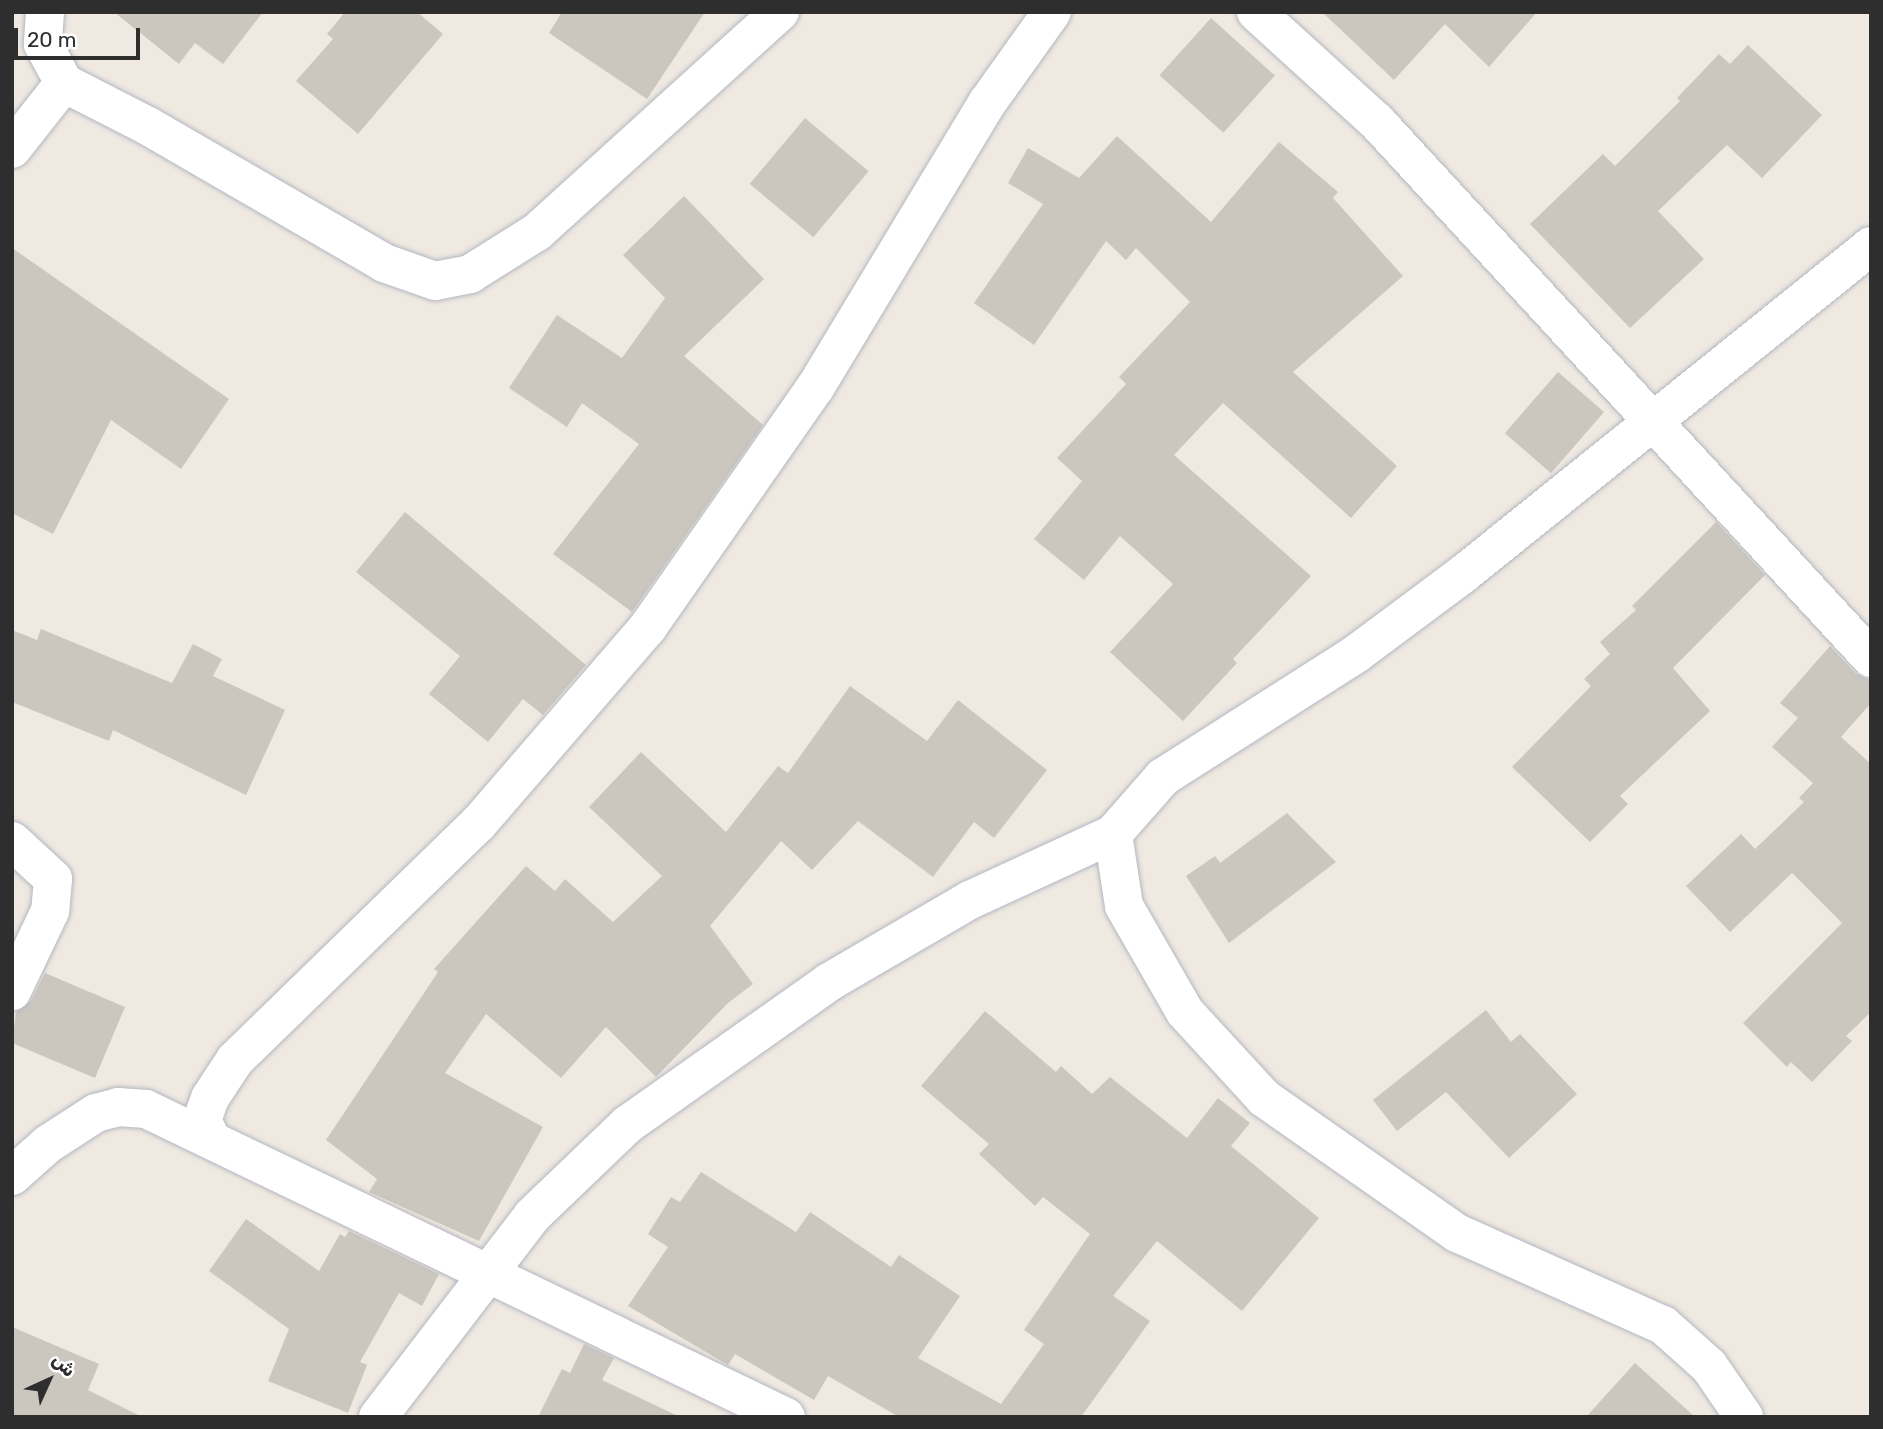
<!DOCTYPE html>
<meta charset="utf-8">
<style>
body{margin:0}
#map{position:relative;width:1883px;height:1429px;overflow:hidden;background:#efe9e1;font-family:Rubik,"Noto Sans Arabic",sans-serif}
div>[style]{position:absolute}
.building>*{inset:0;background:#cbc7bf;transform-origin:0 0}
.roads{filter:drop-shadow(0 0 2px #b4b7c1) drop-shadow(0 0 2px #b4b7c1)}
.minor>*{height:38px;margin:-19px;padding:0 19px;transform-origin:19px;border-radius:19px;background:#fff}
span{translate:-50% -50%;white-space:nowrap;text-align:center;line-height:1.15;-webkit-text-stroke:6px #fff;paint-order:stroke}
.frame{position:absolute;inset:0;border:14px solid #2e2e2e;pointer-events:none}
.north{position:absolute;left:14px;top:1345px;width:70px;height:70px;-webkit-text-stroke:5px #fff;paint-order:stroke;rotate:45deg;font-size:19px;font-weight:700;line-height:28px;text-align:center;color:#2e2e2e}
.north::after{content:'';display:block;margin:auto;width:24px;height:32px;background:#2e2e2e;clip-path:polygon(50% 0,100% 100%,50% 72%,0 100%)}
.scale{position:absolute;left:14px;top:28px;width:126px;height:32px;box-sizing:border-box;border:4px solid #2e2e2e;border-top:0;padding-left:9px;font-size:21px;line-height:24px;white-space:nowrap;color:#2e2e2e;-webkit-text-stroke:5px #fff;paint-order:stroke}
</style>
<div id="map">
<div class="building">
<div style="clip-path:polygon(114px 12px,263px 12px,223px 64px,195px 43px,179px 64px)"></div>
<div style="clip-path:polygon(345px 12px,417px 12px,443px 34px,358px 134px,296px 81px,333px 39px,327px 34px)"></div>
<div style="clip-path:polygon(562px 12px,705px 12px,647px 99px,549px 33px)"></div>
<div style="clip-path:polygon(1322px 12px,1537px 12px,1489px 67px,1445px 24px,1394px 80px)"></div>
<div style="left:1211px;top:18px;width:86px;height:77px;rotate:42deg"></div>
<div style="clip-path:polygon(1748px 45px,1822px 115px,1762px 178px,1727px 145px,1658px 211px,1704px 259px,1630px 328px,1530px 224px,1603px 154px,1615px 166px,1680px 101px,1677px 98px,1719px 54px,1730px 64px)"></div>
<div style="left:805px;top:118px;width:83px;height:86px;rotate:40deg"></div>
<div style="clip-path:polygon(1117px 136px,1211px 222px,1279px 142px,1338px 192px,1333px 198px,1403px 276px,1293px 372px,1397px 466px,1351px 518px,1223px 403px,1174px 455px,1311px 576px,1233px 659px,1237px 663px,1183px 721px,1110px 652px,1173px 584px,1120px 536px,1084px 580px,1034px 539px,1082px 481px,1057px 458px,1126px 384px,1119px 377px,1190px 302px,1136px 248px,1126px 260px,1106px 241px,1034px 345px,974px 303px,1043px 204px,1008px 183px,1028px 148px,1079px 178px)"></div>
<div style="clip-path:polygon(684px 196px,764px 279px,684px 356px,763px 425px,632px 612px,553px 554px,639px 444px,582px 403px,567px 427px,509px 388px,557px 315px,622px 358px,665px 298px,623px 255px)"></div>
<div style="clip-path:polygon(12px 248px,229px 399px,181px 469px,111px 420px,53px 534px,12px 513px)"></div>
<div style="left:1558px;top:372px;width:61px;height:81px;rotate:41deg"></div>
<div style="clip-path:polygon(405px 512px,586px 665px,543px 715px,523px 699px,488px 742px,429px 694px,460px 656px,356px 572px)"></div>
<div style="clip-path:polygon(1716px 522px,1765px 575px,1673px 668px,1710px 711px,1620px 796px,1628px 804px,1590px 842px,1512px 767px,1591px 686px,1584px 679px,1610px 654px,1600px 642px,1636px 610px,1632px 606px)"></div>
<div style="clip-path:polygon(41px 629px,172px 683px,193px 644px,222px 659px,213px 676px,285px 710px,246px 795px,113px 730px,109px 741px,12px 702px,12px 630px,37px 640px)"></div>
<div style="clip-path:polygon(1830px 646px,1855px 673px,1871px 681px,1871px 703px,1841px 737px,1871px 764px,1871px 1012px,1846px 1036px,1852px 1041px,1812px 1082px,1791px 1062px,1787px 1067px,1743px 1023px,1842px 923px,1792px 873px,1730px 932px,1686px 886px,1741px 834px,1755px 849px,1804px 802px,1799px 798px,1813px 783px,1772px 747px,1798px 718px,1780px 703px)"></div>
<div style="clip-path:polygon(850px 686px,927px 741px,958px 700px,1047px 770px,994px 838px,974px 822px,933px 877px,858px 821px,812px 870px,781px 841px,710px 926px,753px 984px,728px 1003px,656px 1077px,606px 1027px,561px 1078px,486px 1014px,445px 1073px,543px 1127px,479px 1241px,369px 1192px,377px 1179px,326px 1140px,438px 972px,434px 969px,526px 866px,555px 891px,565px 879px,613px 922px,662px 876px,589px 807px,641px 752px,726px 832px,778px 766px,788px 773px)"></div>
<div style="clip-path:polygon(1287px 813px,1336px 862px,1229px 943px,1186px 876px,1215px 856px,1220px 863px)"></div>
<div style="clip-path:polygon(45px 973px,125px 1007px,95px 1078px,12px 1043px,16px 1012px,31px 1001px)"></div>
<div style="clip-path:polygon(1486px 1010px,1511px 1042px,1520px 1034px,1577px 1094px,1509px 1158px,1446px 1092px,1397px 1131px,1373px 1100px)"></div>
<div style="clip-path:polygon(985px 1011px,1056px 1072px,1061px 1066px,1092px 1094px,1110px 1077px,1187px 1138px,1218px 1098px,1250px 1123px,1231px 1146px,1319px 1218px,1242px 1311px,1157px 1241px,1113px 1296px,1150px 1321px,1081px 1417px,899px 1417px,828px 1376px,814px 1400px,735px 1354px,728px 1365px,628px 1306px,668px 1247px,648px 1234px,671px 1197px,680px 1202px,701px 1172px,796px 1232px,810px 1212px,891px 1267px,899px 1255px,960px 1296px,918px 1358px,1001px 1404px,1044px 1344px,1024px 1330px,1090px 1234px,1043px 1197px,1035px 1206px,979px 1154px,989px 1144px,921px 1086px)"></div>
<div style="clip-path:polygon(246px 1219px,319px 1271px,340px 1234px,345px 1237px,349px 1231px,439px 1274px,422px 1306px,399px 1293px,360px 1362px,367px 1365px,348px 1413px,268px 1381px,289px 1329px,209px 1271px)"></div>
<div style="clip-path:polygon(12px 1327px,99px 1364px,88px 1390px,142px 1417px,12px 1417px)"></div>
<div style="clip-path:polygon(584px 1344px,614px 1358px,602px 1380px,680px 1417px,538px 1417px,562px 1369px,570px 1373px)"></div>
<div style="clip-path:polygon(1635px 1363px,1695px 1417px,1586px 1417px)"></div>
</div>
<div class="roads">
<div class="minor">
<div style="left:45px;top:12px;width:32px;rotate:94deg"></div>
<div style="left:43px;top:44px;width:44px;rotate:61.7deg"></div>
<div style="left:64px;top:83px;width:94px;rotate:27.1deg"></div>
<div style="left:148px;top:126px;width:273px;rotate:30.1deg"></div>
<div style="left:384px;top:263px;width:54px;rotate:19.4deg"></div>
<div style="left:435px;top:281px;width:36px;rotate:-11deg"></div>
<div style="left:470px;top:274px;width:79px;rotate:-32.1deg"></div>
<div style="left:537px;top:232px;width:328px;rotate:-42.2deg"></div>
<div style="left:1256px;top:12px;width:164px;rotate:42.3deg"></div>
<div style="left:1377px;top:122px;width:729px;rotate:47.34deg"></div>
<div style="left:12px;top:149px;width:84px;rotate:-51.8deg"></div>
<div style="left:1113px;top:834px;width:73px;rotate:81.3deg"></div>
<div style="left:1124px;top:906px;width:122px;rotate:60.1deg"></div>
<div style="left:1185px;top:1012px;width:117px;rotate:47.4deg"></div>
<div style="left:1264px;top:1098px;width:236px;rotate:35deg"></div>
<div style="left:1457px;top:1233px;width:226px;rotate:24.1deg"></div>
<div style="left:1663px;top:1325px;width:62px;rotate:41.7deg"></div>
<div style="left:1709px;top:1366px;width:62px;rotate:55.5deg"></div>
<div style="left:12px;top:841px;width:56px;rotate:42.8deg"></div>
<div style="left:53px;top:879px;width:32px;rotate:95deg"></div>
<div style="left:50px;top:911px;width:89px;rotate:115.4deg"></div>
<div style="left:211px;top:1139px;width:21px;rotate:-115deg"></div>
<div style="left:202px;top:1120px;width:23px;rotate:-70deg"></div>
<div style="left:210px;top:1098px;width:45px;rotate:-56.7deg"></div>
<div style="left:235px;top:1060px;width:339px;rotate:-44.2deg"></div>
<div style="left:478px;top:824px;width:260px;rotate:-49.2deg"></div>
<div style="left:648px;top:627px;width:292px;rotate:-55.1deg"></div>
<div style="left:815px;top:388px;width:333px;rotate:-58.9deg"></div>
<div style="left:987px;top:103px;width:112px;rotate:-54.5deg"></div>
<div style="left:12px;top:1176px;width:48px;rotate:-41.6deg"></div>
<div style="left:48px;top:1144px;width:57px;rotate:-32.9deg"></div>
<div style="left:96px;top:1113px;width:23px;rotate:-15deg"></div>
<div style="left:118px;top:1107px;width:28px;rotate:4deg"></div>
<div style="left:146px;top:1109px;width:710px;rotate:25.7deg"></div>
<div style="left:378px;top:1417px;width:253px;rotate:-52.5deg"></div>
<div style="left:532px;top:1216px;width:133px;rotate:-43.8deg"></div>
<div style="left:628px;top:1124px;width:246px;rotate:-35.2deg"></div>
<div style="left:829px;top:982px;width:163px;rotate:-30.2deg"></div>
<div style="left:970px;top:900px;width:157px;rotate:-24.8deg"></div>
<div style="left:1113px;top:834px;width:76px;rotate:-48.7deg"></div>
<div style="left:1163px;top:777px;width:229px;rotate:-32.5deg"></div>
<div style="left:1356px;top:654px;width:132px;rotate:-36.7deg"></div>
<div style="left:1462px;top:575px;width:525px;rotate:-38.81deg"></div>
</div>
</div>
<div class="frame"></div>
<div class="north">ش</div>
<div class="scale">20 m</div>
</div>
